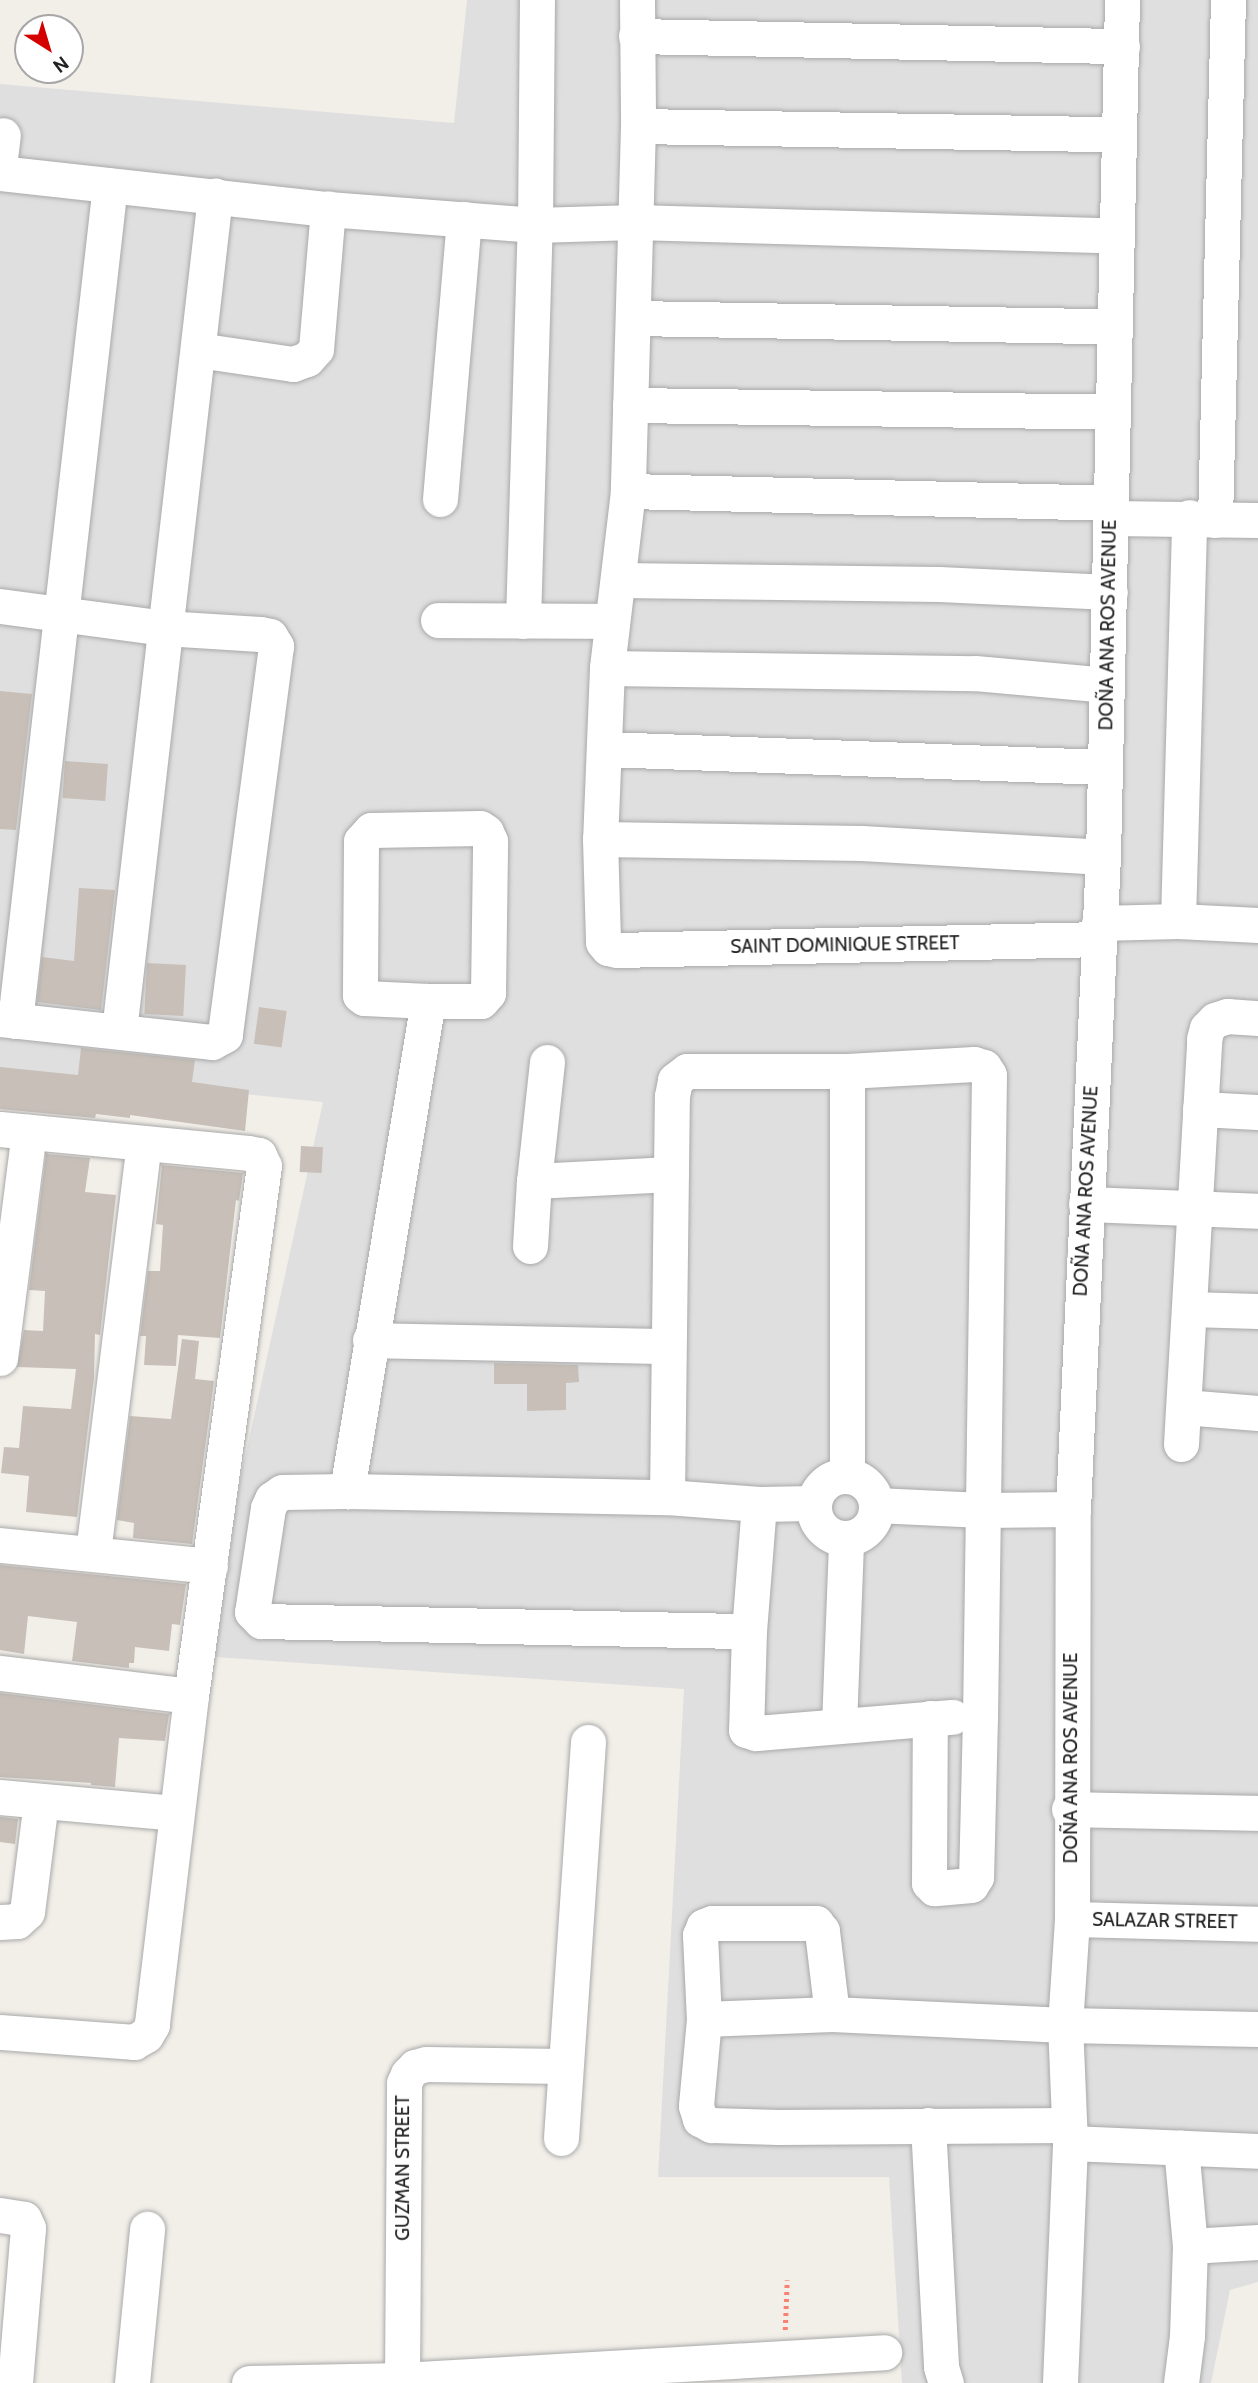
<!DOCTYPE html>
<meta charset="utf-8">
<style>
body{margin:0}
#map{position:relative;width:1258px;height:2383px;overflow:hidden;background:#f2efe9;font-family:Cabin,sans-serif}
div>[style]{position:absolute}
.residential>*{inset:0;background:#e0dfdf}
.building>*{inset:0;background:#c7bfb8;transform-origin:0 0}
.path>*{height:4.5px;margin-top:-2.25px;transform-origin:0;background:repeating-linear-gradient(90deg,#fa8072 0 3.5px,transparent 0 7px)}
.roads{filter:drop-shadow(0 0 2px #a9a9a9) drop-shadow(0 0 2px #a9a9a9)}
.minor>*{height:35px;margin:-17.5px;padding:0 17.5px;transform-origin:17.5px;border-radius:17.5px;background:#fff}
.minor>.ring{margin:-17.5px;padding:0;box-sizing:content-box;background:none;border:35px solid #fff;border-radius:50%}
span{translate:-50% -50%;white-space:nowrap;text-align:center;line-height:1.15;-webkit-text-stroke:6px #fff;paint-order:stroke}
.street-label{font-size:19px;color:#222}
.north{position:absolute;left:14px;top:14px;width:70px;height:70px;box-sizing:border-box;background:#fff;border:2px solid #a7a7a7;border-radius:50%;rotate:143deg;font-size:19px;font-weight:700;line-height:28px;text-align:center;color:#222}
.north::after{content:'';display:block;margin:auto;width:24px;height:32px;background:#d40000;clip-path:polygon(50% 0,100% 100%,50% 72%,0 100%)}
</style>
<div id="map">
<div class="residential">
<div style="clip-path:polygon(467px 0,1258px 0,1258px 2282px,1230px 2290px,1211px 2383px,902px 2383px,889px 2177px,658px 2177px,684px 1689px,215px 1657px,240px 1480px,323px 1102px,0 1069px,0 84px,454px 123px)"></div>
</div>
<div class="building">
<div style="clip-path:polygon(0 691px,32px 694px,16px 830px,0 829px)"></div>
<div style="left:65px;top:761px;width:43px;height:37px;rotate:4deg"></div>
<div style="clip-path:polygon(79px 888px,115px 890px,101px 1010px,37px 1002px,42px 957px,74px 961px)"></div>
<div style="left:147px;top:963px;width:39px;height:51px;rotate:3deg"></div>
<div style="left:259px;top:1007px;width:28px;height:37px;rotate:8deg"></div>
<div style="clip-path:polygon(81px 1048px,195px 1060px,192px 1082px,249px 1090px,245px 1131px,130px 1115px,130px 1118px,96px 1114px,95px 1118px,0 1109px,0 1067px,78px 1075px)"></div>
<div style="left:301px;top:1146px;width:22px;height:26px;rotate:3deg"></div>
<div style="clip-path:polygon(46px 1154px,90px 1158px,85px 1192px,116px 1195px,100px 1335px,95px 1334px,94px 1378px,77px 1517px,26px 1512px,29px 1476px,1px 1473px,4px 1447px,19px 1448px,23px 1406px,71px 1409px,76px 1369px,17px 1367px,24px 1330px,43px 1331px,45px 1291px,29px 1290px)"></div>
<div style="clip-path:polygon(162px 1165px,243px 1173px,239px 1201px,236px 1200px,220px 1338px,178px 1335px,176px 1366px,144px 1365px,146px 1336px,140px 1336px,148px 1271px,160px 1271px,163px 1225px,156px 1224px)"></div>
<div style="clip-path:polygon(182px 1339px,199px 1341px,195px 1379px,214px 1381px,192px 1544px,133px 1538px,134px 1523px,117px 1520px,130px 1416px,171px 1419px)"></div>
<div style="clip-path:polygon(494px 1363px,578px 1365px,579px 1382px,566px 1383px,566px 1410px,527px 1411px,527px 1384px,494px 1384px)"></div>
<div style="clip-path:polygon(0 1565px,186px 1584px,180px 1625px,172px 1624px,169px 1651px,135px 1647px,134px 1663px,129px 1663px,129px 1668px,72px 1661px,77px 1622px,28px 1616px,24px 1654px,0 1650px)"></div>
<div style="clip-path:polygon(0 1693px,169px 1714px,165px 1741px,119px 1738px,115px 1787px,91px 1785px,91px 1783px,0 1777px)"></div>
<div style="clip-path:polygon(0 1817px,18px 1819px,15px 1844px,0 1842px)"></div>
</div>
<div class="path">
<div style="left:785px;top:2330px;width:50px;rotate:-87.7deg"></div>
</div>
<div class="roads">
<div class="minor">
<div style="left:637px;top:0;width:126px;rotate:89.5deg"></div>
<div style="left:638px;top:126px;width:365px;rotate:91.6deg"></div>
<div style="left:628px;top:491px;width:178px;rotate:96.8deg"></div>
<div style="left:607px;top:668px;width:171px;rotate:92.3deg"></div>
<div style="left:600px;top:839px;width:103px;rotate:88.3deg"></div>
<div style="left:603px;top:942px;width:8px;rotate:50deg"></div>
<div style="left:608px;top:948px;width:9px;rotate:13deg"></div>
<div style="left:617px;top:950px;width:481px;rotate:-1.3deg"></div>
<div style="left:636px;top:36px;width:486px;rotate:1.2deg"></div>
<div style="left:638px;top:126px;width:479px;rotate:1deg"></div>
<div style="left:0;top:158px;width:23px;rotate:-83deg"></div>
<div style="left:0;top:173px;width:330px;rotate:6.3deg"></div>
<div style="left:328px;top:209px;width:208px;rotate:4.4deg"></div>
<div style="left:535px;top:225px;width:100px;rotate:-1.7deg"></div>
<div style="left:635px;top:222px;width:480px;rotate:1.6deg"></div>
<div style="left:633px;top:318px;width:480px;rotate:1deg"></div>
<div style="left:198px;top:350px;width:96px;rotate:8.4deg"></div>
<div style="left:293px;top:364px;width:15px;rotate:-20deg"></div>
<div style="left:307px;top:359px;width:13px;rotate:-48deg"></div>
<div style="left:316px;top:349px;width:141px;rotate:-85.1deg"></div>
<div style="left:630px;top:405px;width:482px;rotate:0.8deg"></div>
<div style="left:628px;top:491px;width:482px;rotate:1.4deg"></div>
<div style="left:440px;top:499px;width:281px;rotate:-85.1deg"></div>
<div style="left:1112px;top:518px;width:146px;rotate:0.8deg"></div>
<div style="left:1215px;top:520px;width:520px;rotate:-88.57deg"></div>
<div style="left:619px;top:580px;width:320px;rotate:0.7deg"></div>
<div style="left:939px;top:584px;width:171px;rotate:2.7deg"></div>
<div style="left:0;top:606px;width:165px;rotate:7.6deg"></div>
<div style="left:164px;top:628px;width:96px;rotate:3.6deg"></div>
<div style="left:260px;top:634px;width:10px;rotate:11deg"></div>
<div style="left:270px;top:636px;width:12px;rotate:59deg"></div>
<div style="left:276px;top:646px;width:392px;rotate:97.5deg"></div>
<div style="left:225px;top:1035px;width:15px;rotate:152deg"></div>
<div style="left:212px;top:1042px;width:213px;rotate:-173.8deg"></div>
<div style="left:438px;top:620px;width:174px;rotate:0.3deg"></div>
<div style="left:523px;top:621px;width:396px;rotate:-88.3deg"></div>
<div style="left:535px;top:225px;width:225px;rotate:-89.5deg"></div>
<div style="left:607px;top:668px;width:368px;rotate:0.8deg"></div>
<div style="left:975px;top:673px;width:132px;rotate:5.2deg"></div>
<div style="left:604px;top:749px;width:501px;rotate:2.06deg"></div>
<div style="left:600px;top:839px;width:262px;rotate:0.9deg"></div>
<div style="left:862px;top:843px;width:241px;rotate:3.3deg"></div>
<div style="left:1178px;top:921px;width:404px;rotate:-88.4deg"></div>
<div style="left:1099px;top:923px;width:79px;rotate:-1.5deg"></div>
<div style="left:1178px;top:921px;width:80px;rotate:2.9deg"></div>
<div style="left:428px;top:1001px;width:53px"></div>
<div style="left:481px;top:1001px;width:11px;rotate:-49deg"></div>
<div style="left:488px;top:993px;width:152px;rotate:-89.2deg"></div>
<div style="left:490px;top:841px;width:10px;rotate:-114deg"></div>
<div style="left:486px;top:832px;width:7px;rotate:-146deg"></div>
<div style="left:480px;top:828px;width:109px;rotate:178.9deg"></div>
<div style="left:371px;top:830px;width:15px;rotate:132deg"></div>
<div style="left:361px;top:841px;width:154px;rotate:90.4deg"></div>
<div style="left:360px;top:995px;width:5px;rotate:37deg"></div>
<div style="left:364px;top:998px;width:64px;rotate:2.7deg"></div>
<div style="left:428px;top:1001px;width:497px;rotate:99.4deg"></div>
<div style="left:347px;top:1491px;width:65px;rotate:179.1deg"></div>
<div style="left:282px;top:1492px;width:12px;rotate:145deg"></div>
<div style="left:272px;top:1499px;width:10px;rotate:114deg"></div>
<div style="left:268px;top:1508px;width:105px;rotate:98.7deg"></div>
<div style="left:252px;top:1612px;width:13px;rotate:45deg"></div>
<div style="left:261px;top:1621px;width:488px;rotate:1.2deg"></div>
<div style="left:15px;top:1021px;width:841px;rotate:-83.52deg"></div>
<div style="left:119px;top:1031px;width:841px;rotate:-83.44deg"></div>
<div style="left:547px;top:1062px;width:120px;rotate:96.2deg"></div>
<div style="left:534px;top:1181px;width:137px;rotate:-2.9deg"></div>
<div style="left:847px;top:1071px;width:404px;rotate:90deg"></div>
<div style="left:1200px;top:1109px;width:58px;rotate:3deg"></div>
<div style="left:0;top:1129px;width:249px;rotate:5.5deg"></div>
<div style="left:248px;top:1153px;width:11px;rotate:10deg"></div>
<div style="left:259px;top:1155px;width:12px;rotate:66deg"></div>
<div style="left:264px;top:1166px;width:535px;rotate:97.84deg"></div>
<div style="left:191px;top:1696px;width:331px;rotate:96.8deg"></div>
<div style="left:152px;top:2025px;width:12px;rotate:121deg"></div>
<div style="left:146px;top:2035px;width:14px;rotate:150deg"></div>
<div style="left:134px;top:2042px;width:134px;rotate:-175.7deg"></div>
<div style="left:1086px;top:1204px;width:172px;rotate:2.3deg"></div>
<div style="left:530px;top:1246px;width:65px;rotate:-86.5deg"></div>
<div style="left:1189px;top:1309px;width:69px;rotate:1.7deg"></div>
<div style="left:370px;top:1340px;width:298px;rotate:1.2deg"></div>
<div style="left:0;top:1358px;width:228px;rotate:-82.7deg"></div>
<div style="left:1184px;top:1407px;width:74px;rotate:4.6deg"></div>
<div style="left:1181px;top:1444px;width:406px;rotate:-86.7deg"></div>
<div style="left:1204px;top:1039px;width:11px;rotate:-75deg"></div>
<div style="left:1207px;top:1028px;width:11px;rotate:-45deg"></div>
<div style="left:1215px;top:1020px;width:13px;rotate:-18deg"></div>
<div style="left:1227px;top:1016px;width:31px;rotate:4deg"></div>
<div class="ring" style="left:814px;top:1476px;width:27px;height:27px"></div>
<div style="left:347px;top:1491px;width:320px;rotate:1.1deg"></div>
<div style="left:667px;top:1497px;width:92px;rotate:4.4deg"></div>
<div style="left:759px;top:1504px;width:54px;rotate:-1.1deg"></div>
<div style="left:667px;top:1497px;width:401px;rotate:-89.3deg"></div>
<div style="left:672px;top:1096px;width:16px;rotate:-79deg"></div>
<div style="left:675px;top:1080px;width:15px;rotate:-37deg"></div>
<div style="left:687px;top:1071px;width:160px"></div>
<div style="left:847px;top:1071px;width:127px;rotate:-3.2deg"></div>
<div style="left:974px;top:1064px;width:10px;rotate:17deg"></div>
<div style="left:984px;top:1067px;width:9px;rotate:58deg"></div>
<div style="left:989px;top:1075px;width:642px;rotate:90.8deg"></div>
<div style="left:980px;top:1717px;width:160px;rotate:91.4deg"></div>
<div style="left:976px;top:1877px;width:9px;rotate:122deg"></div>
<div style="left:971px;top:1885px;width:37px;rotate:175deg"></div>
<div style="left:934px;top:1888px;width:7px;rotate:-135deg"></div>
<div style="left:929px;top:1883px;width:165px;rotate:-89.7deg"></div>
<div style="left:759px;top:1504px;width:127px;rotate:94.5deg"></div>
<div style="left:749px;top:1631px;width:99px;rotate:91.7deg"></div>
<div style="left:746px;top:1730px;width:10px;rotate:17deg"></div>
<div style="left:756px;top:1733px;width:197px;rotate:-4.7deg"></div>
<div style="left:876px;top:1505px;width:106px;rotate:2.7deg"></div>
<div style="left:982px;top:1510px;width:91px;rotate:-0.6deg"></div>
<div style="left:0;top:1545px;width:211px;rotate:5.7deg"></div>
<div style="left:93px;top:1552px;width:412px;rotate:-82.9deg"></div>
<div style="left:0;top:1673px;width:192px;rotate:6.9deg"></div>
<div style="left:839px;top:1725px;width:186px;rotate:-87.8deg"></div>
<div style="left:0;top:1797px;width:177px;rotate:5.2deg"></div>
<div style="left:1069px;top:1809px;width:189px;rotate:1.2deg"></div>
<div style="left:1072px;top:1919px;width:186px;rotate:1.5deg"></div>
<div style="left:0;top:1922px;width:17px;rotate:-3deg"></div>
<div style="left:17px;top:1921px;width:13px;rotate:-42deg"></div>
<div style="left:27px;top:1912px;width:112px;rotate:-82.8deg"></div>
<div style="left:832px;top:2014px;width:84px;rotate:-96.9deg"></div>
<div style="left:822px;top:1931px;width:10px;rotate:-127deg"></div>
<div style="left:816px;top:1923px;width:104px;rotate:180deg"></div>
<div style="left:712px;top:1923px;width:9px;rotate:159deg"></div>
<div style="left:704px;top:1926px;width:10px;rotate:114deg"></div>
<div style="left:700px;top:1935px;width:84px;rotate:87.3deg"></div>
<div style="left:704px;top:2019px;width:87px;rotate:95.3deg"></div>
<div style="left:696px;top:2106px;width:14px;rotate:73deg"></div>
<div style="left:700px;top:2119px;width:13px;rotate:29deg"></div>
<div style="left:711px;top:2125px;width:67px;rotate:1.7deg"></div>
<div style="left:778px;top:2127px;width:291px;rotate:-0.4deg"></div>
<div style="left:704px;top:2019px;width:128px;rotate:-2.2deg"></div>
<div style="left:832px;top:2014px;width:233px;rotate:2.7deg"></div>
<div style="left:1065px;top:2025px;width:193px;rotate:1.2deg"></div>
<div style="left:928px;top:2125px;width:242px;rotate:86.9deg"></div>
<div style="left:941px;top:2367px;width:17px;rotate:73deg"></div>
<div style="left:561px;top:2138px;width:397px;rotate:-86.1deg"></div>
<div style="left:1070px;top:2143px;width:188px;rotate:2.4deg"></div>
<div style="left:0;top:2215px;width:24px;rotate:9deg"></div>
<div style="left:24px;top:2219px;width:10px;rotate:66deg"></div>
<div style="left:28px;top:2228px;width:156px;rotate:94.8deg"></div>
<div style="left:1190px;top:2246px;width:68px;rotate:-3.4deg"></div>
<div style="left:402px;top:2380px;width:297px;rotate:-89.6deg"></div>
<div style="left:404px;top:2083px;width:10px;rotate:-66deg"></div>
<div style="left:408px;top:2074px;width:10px;rotate:-45deg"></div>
<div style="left:415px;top:2067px;width:11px;rotate:-15deg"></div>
<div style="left:426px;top:2064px;width:137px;rotate:0.8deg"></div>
<div style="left:132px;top:2383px;width:155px;rotate:-84.4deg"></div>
<div style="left:249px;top:2383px;width:153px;rotate:-1.1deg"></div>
<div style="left:402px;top:2380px;width:483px;rotate:-3.3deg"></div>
<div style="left:1060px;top:2383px;width:240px;rotate:-87.6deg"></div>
<div style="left:1070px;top:2143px;width:118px;rotate:-92.4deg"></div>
<div style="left:1065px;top:2025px;width:106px;rotate:-86.2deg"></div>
<div style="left:1072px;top:1919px;width:410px;rotate:-89.9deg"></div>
<div style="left:1073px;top:1509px;width:653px;rotate:-87.37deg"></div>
<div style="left:1103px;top:857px;width:857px;rotate:-88.73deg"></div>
<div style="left:1181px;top:2383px;width:47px;rotate:-82.7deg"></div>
<div style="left:1187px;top:2336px;width:90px;rotate:-88.1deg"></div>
<div style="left:1190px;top:2246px;width:99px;rotate:-95.2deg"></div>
</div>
</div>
<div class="street-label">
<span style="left:1108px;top:625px;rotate:-89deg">DOÑA ANA ROS AVENUE</span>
<span style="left:845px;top:945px;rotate:-1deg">SAINT DOMINIQUE STREET</span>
<span style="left:1086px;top:1191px;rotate:-87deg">DOÑA ANA ROS AVENUE</span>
<span style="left:1071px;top:1758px;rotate:-90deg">DOÑA ANA ROS AVENUE</span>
<span style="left:1165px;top:1921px;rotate:1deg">SALAZAR STREET</span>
<span style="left:403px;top:2168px;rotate:-90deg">GUZMAN STREET</span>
</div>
<div class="north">N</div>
</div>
